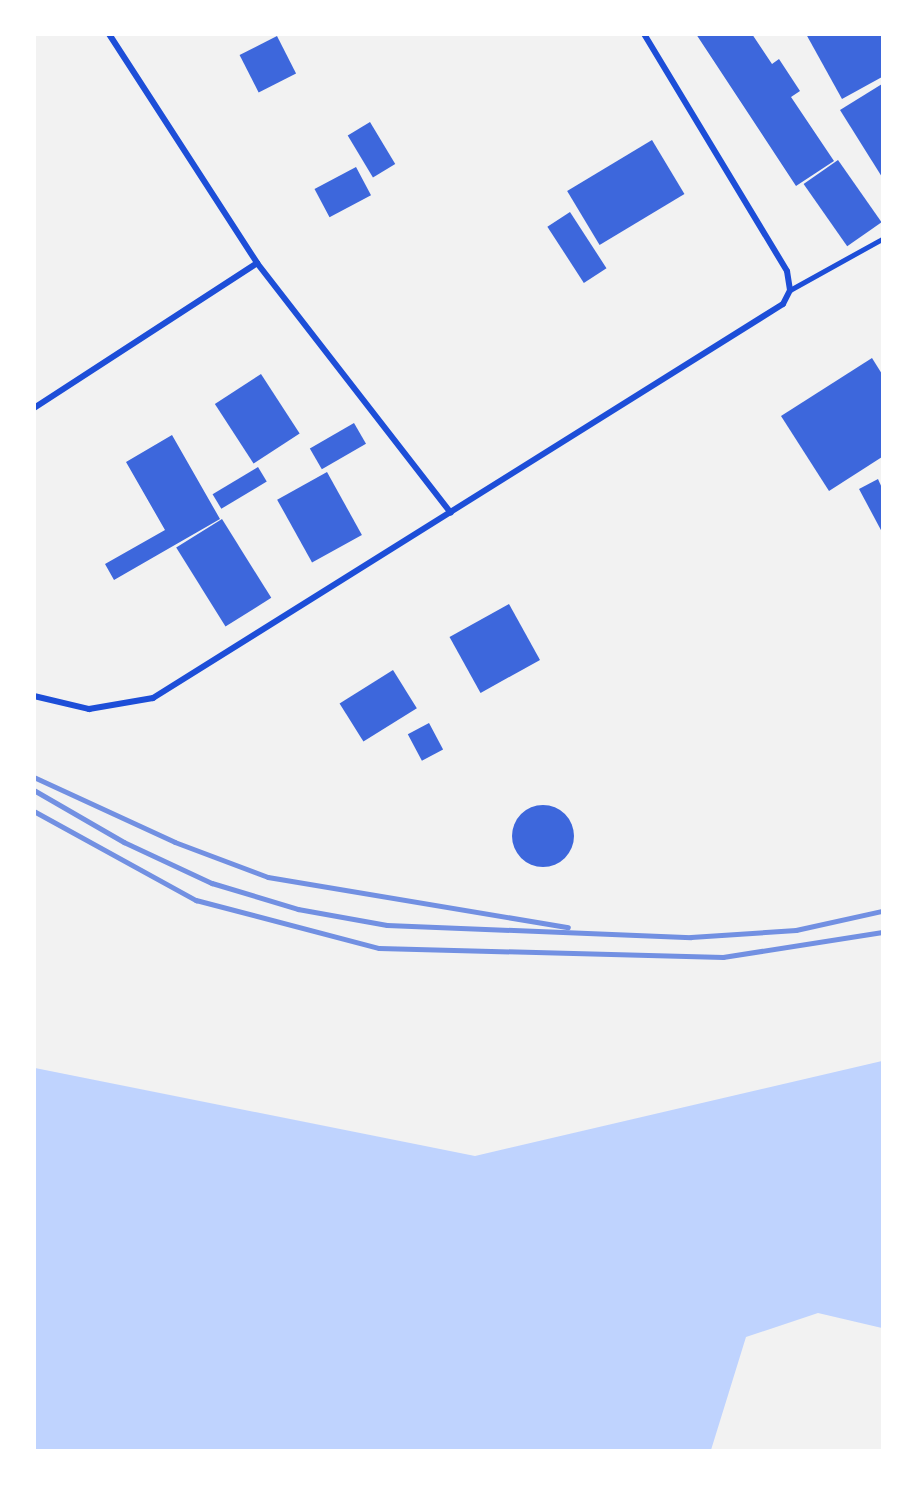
<!DOCTYPE html>
<style>
body{margin:0}
#map{position:relative;width:917px;height:1485px;overflow:hidden;background:#f2f2f2;font-family:"Asap Condensed",sans-serif}
div>[style]{position:absolute}
.water>*{inset:0;background:#bfd3fe}
.building>*{inset:0;background:#3d67dc;transform-origin:0 0}
.round{border-radius:50%}
.service>*{height:4.5px;margin:-2.25px;padding:0 2.25px;transform-origin:2.25px;border-radius:2.25px;background:#1d4ed8}
.minor>*{height:6px;margin:-3px;padding:0 3px;transform-origin:3px;border-radius:3px;background:#1d4ed8}
.rail>*{height:4.5px;margin:-2.25px;padding:0 2.25px;transform-origin:2.25px;border-radius:2.25px;background:#7290e2}
span{translate:-50% -50%;white-space:nowrap;text-align:center;line-height:1.15;-webkit-text-stroke:4.5px #fff;paint-order:stroke}
.frame{position:absolute;inset:0;border:36px solid #fff;pointer-events:none}
</style>
<div id="map">
<div class="water">
<div style="clip-path:polygon(882px 1061px,882px 1328px,818px 1313px,746px 1337px,711px 1450px,35px 1450px,35px 1068px,475px 1156px)"></div>
</div>
<div class="building">
<div style="clip-path:polygon(696px 34px,752px 34px,772px 64px,779px 59px,800px 91px,791px 97px,834px 161px,796px 186px)"></div>
<div style="clip-path:polygon(806px 34px,882px 34px,882px 77px,842px 99px)"></div>
<div style="left:277px;top:36px;width:42px;height:42px;rotate:63deg"></div>
<div style="clip-path:polygon(882px 84px,882px 177px,840px 110px)"></div>
<div style="left:370px;top:122px;width:49px;height:26px;rotate:59deg"></div>
<div style="left:652px;top:140px;width:63px;height:99px;rotate:59deg"></div>
<div style="left:838px;top:160px;width:76px;height:42px;rotate:55deg"></div>
<div style="left:356px;top:167px;width:32px;height:47px;rotate:62deg"></div>
<div style="left:570px;top:212px;width:67px;height:27px;rotate:57deg"></div>
<div style="clip-path:polygon(872px 358px,882px 374px,882px 457px,829px 491px,781px 416px)"></div>
<div style="left:261px;top:374px;width:71px;height:55px;rotate:57deg"></div>
<div style="left:354px;top:423px;width:24px;height:51px;rotate:60deg"></div>
<div style="clip-path:polygon(172px 435px,220px 519px,114px 580px,105px 564px,165px 530px,126px 462px)"></div>
<div style="left:258px;top:467px;width:17px;height:53px;rotate:59deg"></div>
<div style="left:327px;top:472px;width:72px;height:57px;rotate:61deg"></div>
<div style="clip-path:polygon(878px 479px,882px 488px,882px 532px,859px 489px)"></div>
<div style="left:222px;top:519px;width:93px;height:54px;rotate:58deg"></div>
<div style="left:509px;top:604px;width:64px;height:68px;rotate:61deg"></div>
<div style="left:393px;top:670px;width:45px;height:63px;rotate:58deg"></div>
<div style="left:429px;top:723px;width:30px;height:24px;rotate:62deg"></div>
<div class="round" style="left:512px;top:805px;width:62px;height:62px"></div>
</div>
<div class="service">
<div style="left:790px;top:290px;width:105px;rotate:-29deg"></div>
</div>
<div class="minor">
<div style="left:109px;top:34px;width:273px;rotate:57.1deg"></div>
<div style="left:257px;top:263px;width:316px;rotate:52.2deg"></div>
<div style="left:34px;top:408px;width:266px;rotate:-33deg"></div>
<div style="left:34px;top:696px;width:57px;rotate:13.3deg"></div>
<div style="left:89px;top:709px;width:65px;rotate:-9.8deg"></div>
<div style="left:153px;top:698px;width:743px;rotate:-32.02deg"></div>
<div style="left:783px;top:304px;width:16px;rotate:-63deg"></div>
<div style="left:790px;top:290px;width:19px;rotate:-99deg"></div>
<div style="left:787px;top:271px;width:277px;rotate:-121.1deg"></div>
</div>
<div class="rail">
<div style="left:34px;top:777px;width:155px;rotate:24.7deg"></div>
<div style="left:175px;top:842px;width:99px;rotate:20.6deg"></div>
<div style="left:268px;top:877px;width:304px;rotate:9.5deg"></div>
<div style="left:34px;top:790px;width:104px;rotate:30deg"></div>
<div style="left:124px;top:842px;width:97px;rotate:25deg"></div>
<div style="left:212px;top:883px;width:90px;rotate:16.8deg"></div>
<div style="left:298px;top:909px;width:90px;rotate:10.2deg"></div>
<div style="left:387px;top:925px;width:304px;rotate:2.3deg"></div>
<div style="left:691px;top:937px;width:105px;rotate:-3.8deg"></div>
<div style="left:796px;top:930px;width:88px;rotate:-12.5deg"></div>
<div style="left:34px;top:811px;width:185px;rotate:28.8deg"></div>
<div style="left:196px;top:900px;width:189px;rotate:14.7deg"></div>
<div style="left:379px;top:948px;width:344px;rotate:1.5deg"></div>
<div style="left:723px;top:957px;width:161px;rotate:-8.9deg"></div>
</div>
<div class="frame"></div>
</div>
